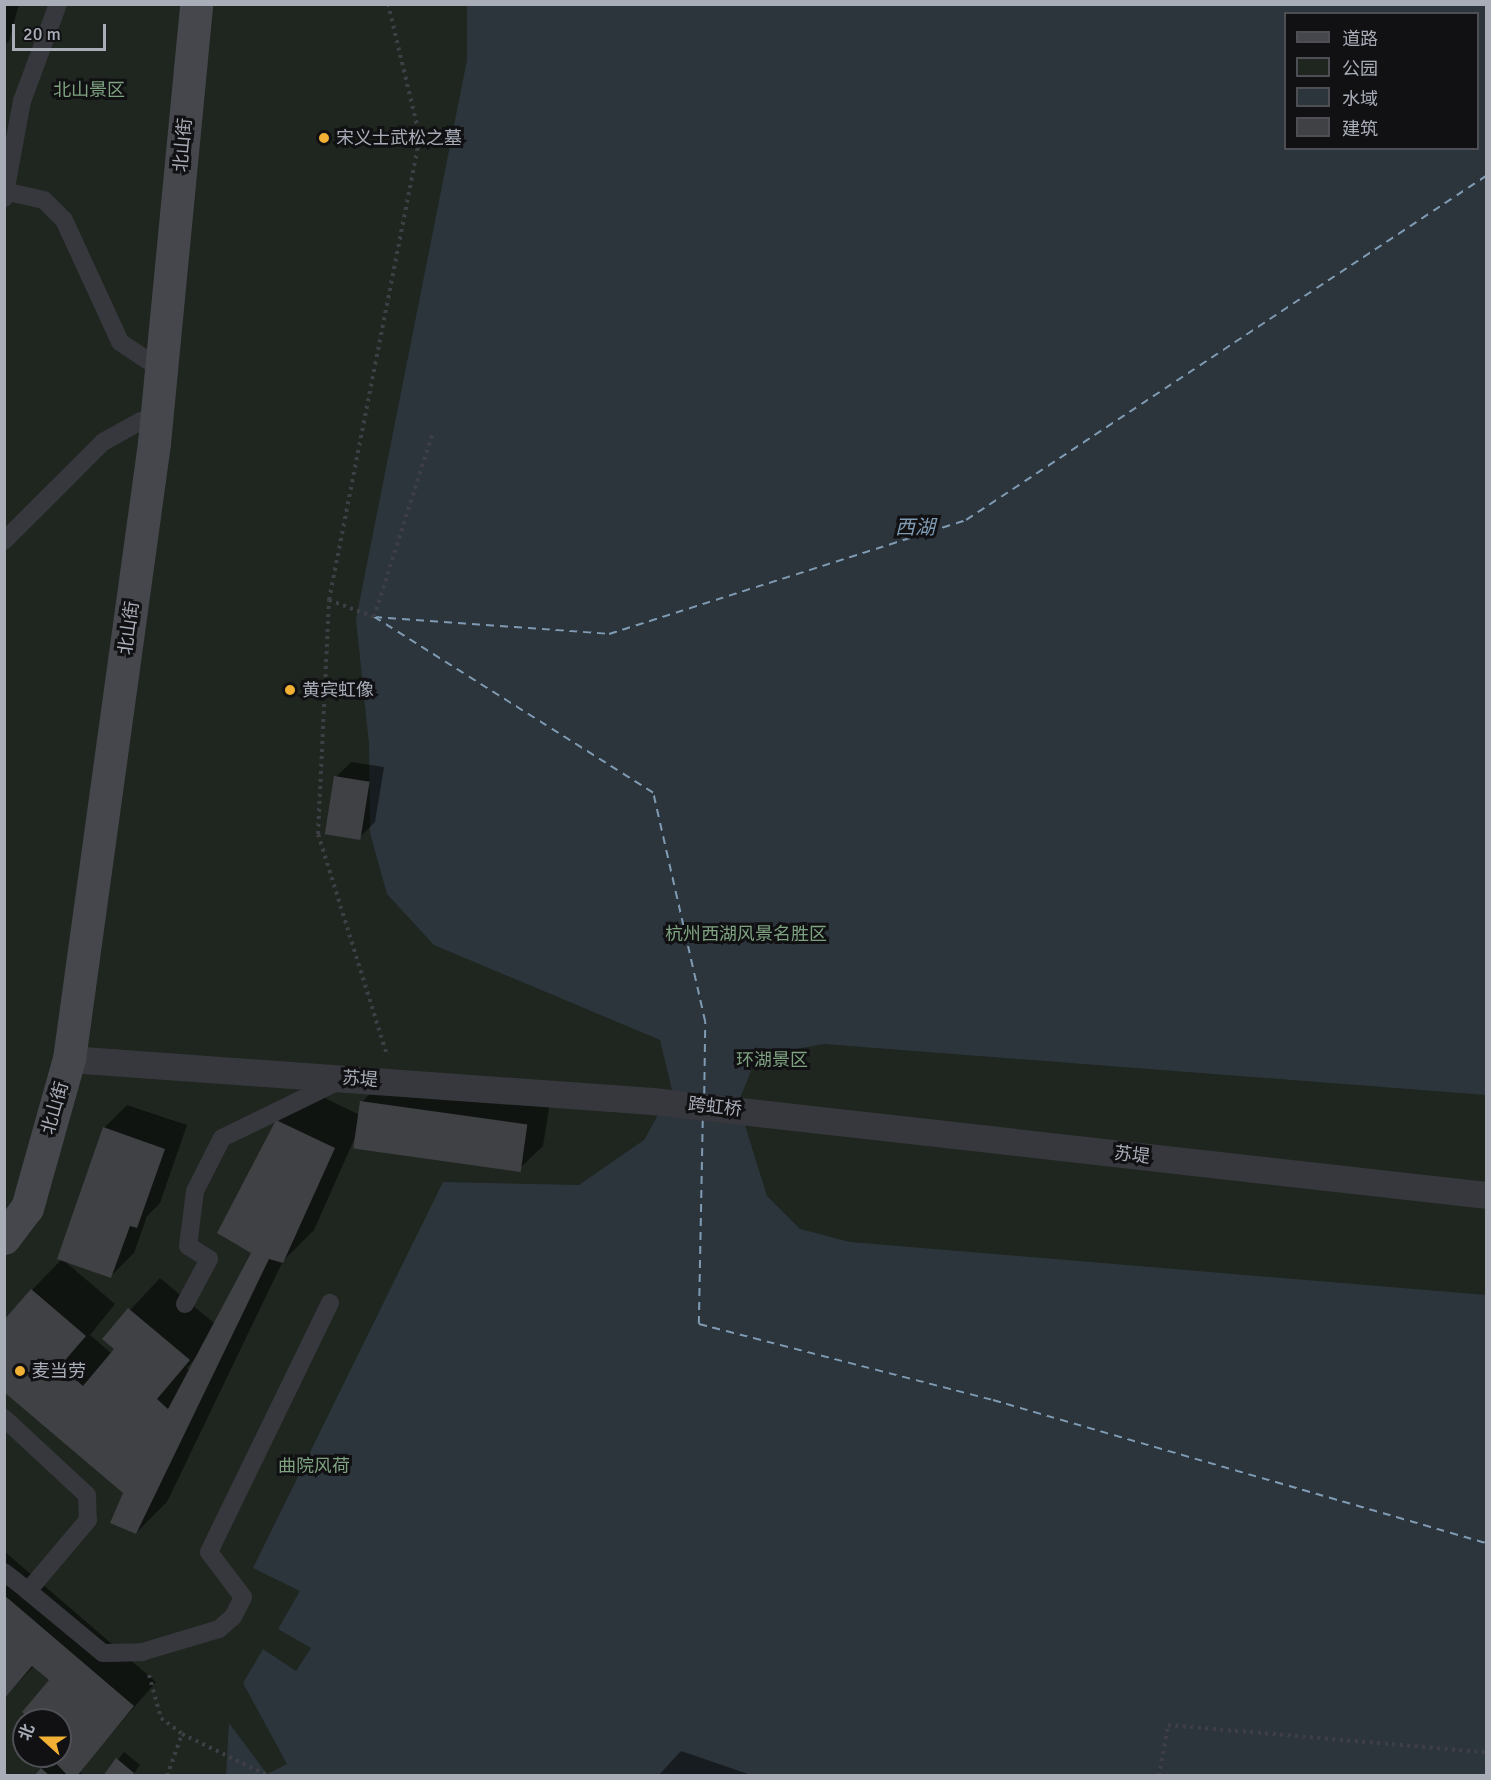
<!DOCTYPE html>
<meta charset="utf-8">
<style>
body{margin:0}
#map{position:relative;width:1491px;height:1780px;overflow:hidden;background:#161618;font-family:Signika,"Noto Sans SC",sans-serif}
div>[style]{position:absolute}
.green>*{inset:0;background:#1e261f}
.water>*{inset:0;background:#2c353c}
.shadow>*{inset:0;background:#0007}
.ferry>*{height:1.5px;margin-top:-0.75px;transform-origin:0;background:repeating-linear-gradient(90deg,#7f9bb3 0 8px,transparent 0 14px)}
.building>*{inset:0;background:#404145;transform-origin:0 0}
.path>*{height:4px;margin-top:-2px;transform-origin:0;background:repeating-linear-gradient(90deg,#3d3f44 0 3px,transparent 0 7.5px)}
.service>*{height:18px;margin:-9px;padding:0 9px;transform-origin:9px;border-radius:9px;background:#37383d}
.pedestrian>*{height:27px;margin:-13.5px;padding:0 13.5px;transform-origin:13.5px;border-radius:13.5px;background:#37383d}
.secondary>*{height:33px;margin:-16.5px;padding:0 16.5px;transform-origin:16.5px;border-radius:16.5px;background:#45474d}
.dots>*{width:16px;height:16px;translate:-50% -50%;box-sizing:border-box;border:3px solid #111113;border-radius:50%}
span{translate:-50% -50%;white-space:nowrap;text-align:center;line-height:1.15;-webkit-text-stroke:6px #111113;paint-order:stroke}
.park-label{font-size:18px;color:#7fa381}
.poi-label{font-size:18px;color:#a8adb8}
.left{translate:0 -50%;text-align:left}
.street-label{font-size:18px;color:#a8adb8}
.water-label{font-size:20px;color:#7f9bb3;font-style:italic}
.frame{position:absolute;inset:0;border:6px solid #a8adb8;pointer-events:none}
.legend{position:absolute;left:1284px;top:12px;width:195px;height:138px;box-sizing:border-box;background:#111113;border:2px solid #4d4f55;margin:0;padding:8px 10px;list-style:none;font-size:18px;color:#a8adb8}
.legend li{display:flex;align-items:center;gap:12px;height:30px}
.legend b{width:30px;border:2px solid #4d4f55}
.north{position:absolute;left:12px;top:1708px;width:60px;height:60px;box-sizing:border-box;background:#111113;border:2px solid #4d4f55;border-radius:50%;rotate:291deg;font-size:16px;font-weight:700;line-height:24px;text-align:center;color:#a8adb8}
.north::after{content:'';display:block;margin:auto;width:21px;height:27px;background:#f2b134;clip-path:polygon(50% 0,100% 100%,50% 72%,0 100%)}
.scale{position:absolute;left:12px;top:24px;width:94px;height:27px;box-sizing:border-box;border:3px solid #a8adb8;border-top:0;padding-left:8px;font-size:18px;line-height:21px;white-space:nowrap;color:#a8adb8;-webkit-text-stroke:4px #111113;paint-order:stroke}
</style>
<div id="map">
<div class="green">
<div style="clip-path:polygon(evenodd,4px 5px,1486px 5px,1486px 1775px,5px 1775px,4px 5px,1286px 14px,1478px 14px,1478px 148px,1286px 148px,1286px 14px,4px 5px,24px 1720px,60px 1720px,60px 1756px,24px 1756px,24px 1720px)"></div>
</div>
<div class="water">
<div style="clip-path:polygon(evenodd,467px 5px,1486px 5px,1486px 1095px,824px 1044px,785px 1051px,753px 1066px,738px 1103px,767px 1196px,800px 1229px,850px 1242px,1486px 1295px,1486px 1775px,226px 1776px,229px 1723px,267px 1774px,287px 1764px,243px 1683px,263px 1649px,296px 1671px,311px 1648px,278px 1629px,300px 1591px,253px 1568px,443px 1182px,579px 1185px,644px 1140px,672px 1090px,660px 1040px,434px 945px,387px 894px,370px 833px,369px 744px,356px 619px,467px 60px,467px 5px,1286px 14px,1478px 14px,1478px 148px,1286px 148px,1286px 14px)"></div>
</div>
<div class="shadow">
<div style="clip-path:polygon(4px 4px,19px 4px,9px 41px,4px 45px)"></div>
<div style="clip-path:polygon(351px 762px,384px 767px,375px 822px,360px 837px,336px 777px)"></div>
<div style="clip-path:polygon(evenodd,377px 1086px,550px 1102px,543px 1146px,519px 1169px,357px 1133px,314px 1230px,283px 1261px,167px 1502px,136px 1533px,125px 1492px,4px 1390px,32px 1290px,62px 1259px,104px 1128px,127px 1105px,187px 1125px,160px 1203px,147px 1216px,134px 1253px,111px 1276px,63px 1260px,115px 1304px,90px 1335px,112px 1354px,116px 1348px,104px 1338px,160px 1278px,215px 1324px,253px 1252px,277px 1121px,308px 1090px,360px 1115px,362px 1102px,377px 1086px,196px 1357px,197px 1358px,190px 1371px,187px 1368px,196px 1357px)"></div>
<div style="clip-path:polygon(4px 1551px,156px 1682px,79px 1771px,85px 1776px,36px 1776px,51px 1756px,60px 1756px,60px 1720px,33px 1720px,51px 1680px,34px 1666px,4px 1698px)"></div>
<div style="clip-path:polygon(681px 1751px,754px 1776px,658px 1776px)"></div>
<div style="clip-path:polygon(124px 1752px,140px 1765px,132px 1776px,105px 1776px)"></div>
</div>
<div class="ferry">
<div style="left:704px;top:1094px;width:72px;rotate:-89.2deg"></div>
<div style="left:705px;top:1022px;width:235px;rotate:-102.8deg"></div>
<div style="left:653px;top:793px;width:330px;rotate:-147.8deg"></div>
<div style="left:374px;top:617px;width:236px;rotate:4.1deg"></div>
<div style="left:609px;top:634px;width:375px;rotate:-17.7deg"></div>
<div style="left:966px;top:520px;width:623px;rotate:-33.49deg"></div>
<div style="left:703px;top:1120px;width:204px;rotate:91.1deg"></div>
<div style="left:699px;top:1324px;width:304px;rotate:14.5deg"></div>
<div style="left:993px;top:1400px;width:513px;rotate:16.18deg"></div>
</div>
<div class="building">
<div style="left:334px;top:776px;width:36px;height:59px;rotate:9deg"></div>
<div style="left:360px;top:1101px;width:169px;height:48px;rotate:8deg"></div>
<div style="clip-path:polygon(276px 1120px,335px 1148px,283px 1263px,269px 1259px,136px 1534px,110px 1523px,123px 1493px,4px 1392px,4px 1320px,31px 1289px,86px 1336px,60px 1366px,83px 1386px,114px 1349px,102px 1339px,128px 1308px,190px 1360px,157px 1399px,168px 1409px,251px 1253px,217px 1233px)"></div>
<div style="clip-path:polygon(103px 1127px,165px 1149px,137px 1228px,130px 1226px,111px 1278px,57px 1259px)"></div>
<div style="clip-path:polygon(4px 1595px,134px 1706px,77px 1776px,68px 1776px,49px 1756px,60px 1756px,60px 1720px,31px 1720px,22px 1712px,49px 1680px,32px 1666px,4px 1699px)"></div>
<div style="clip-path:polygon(116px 1758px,134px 1773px,132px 1776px,103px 1776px)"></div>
<div style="clip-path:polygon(41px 1768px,50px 1776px,34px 1776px)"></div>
</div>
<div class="path">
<div style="left:329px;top:600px;width:48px;rotate:20.7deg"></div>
<div style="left:374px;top:617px;width:191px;rotate:-72.3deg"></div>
<div style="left:386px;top:1052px;width:228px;rotate:-107.3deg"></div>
<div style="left:318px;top:834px;width:234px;rotate:-87.3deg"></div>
<div style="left:329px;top:600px;width:471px;rotate:-78.9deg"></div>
<div style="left:420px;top:138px;width:138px;rotate:-103.4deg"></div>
<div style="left:149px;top:1675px;width:45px;rotate:74.4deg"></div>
<div style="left:161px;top:1718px;width:26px;rotate:37deg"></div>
<div style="left:167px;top:1776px;width:45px;rotate:-70.3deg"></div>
<div style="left:182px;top:1734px;width:97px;rotate:25.8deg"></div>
<div style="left:1159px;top:1776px;width:52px;rotate:-80deg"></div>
<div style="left:1168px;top:1725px;width:319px;rotate:4.9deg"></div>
</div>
<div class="service">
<div style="left:4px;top:191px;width:41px;rotate:12.7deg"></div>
<div style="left:44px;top:200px;width:28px;rotate:45deg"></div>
<div style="left:64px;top:220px;width:134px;rotate:65.3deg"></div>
<div style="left:120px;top:342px;width:50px;rotate:33.7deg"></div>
<div style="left:4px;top:198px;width:99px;rotate:-79.5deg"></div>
<div style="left:22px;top:101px;width:103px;rotate:-69.6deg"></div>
<div style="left:4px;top:541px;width:140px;rotate:-45deg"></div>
<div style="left:103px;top:442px;width:43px;rotate:-28.9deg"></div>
<div style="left:141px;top:421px;width:16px;rotate:-7deg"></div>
<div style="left:185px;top:1304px;width:51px;rotate:-61.9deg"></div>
<div style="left:209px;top:1259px;width:25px;rotate:-148deg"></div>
<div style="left:188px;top:1246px;width:55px;rotate:-82.7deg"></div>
<div style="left:195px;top:1191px;width:59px;rotate:-63deg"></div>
<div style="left:222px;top:1138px;width:132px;rotate:-26deg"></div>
<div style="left:4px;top:1418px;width:113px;rotate:42.9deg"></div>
<div style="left:87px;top:1495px;width:25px;rotate:88deg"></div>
<div style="left:88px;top:1520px;width:93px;rotate:130.2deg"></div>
<div style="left:28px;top:1591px;width:97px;rotate:39.6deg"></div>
<div style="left:103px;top:1653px;width:39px;rotate:-1deg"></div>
<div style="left:142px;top:1652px;width:80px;rotate:-16.6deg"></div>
<div style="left:219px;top:1629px;width:18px;rotate:-41deg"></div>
<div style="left:233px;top:1617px;width:22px;rotate:-63deg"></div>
<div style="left:243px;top:1597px;width:56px;rotate:-127.1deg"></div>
<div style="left:209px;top:1552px;width:277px;rotate:-64.1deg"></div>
<div style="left:4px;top:1572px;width:31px;rotate:38deg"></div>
</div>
<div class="pedestrian">
<div style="left:69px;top:1059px;width:585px;rotate:4.12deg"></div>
<div style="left:652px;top:1101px;width:839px;rotate:6.43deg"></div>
</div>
<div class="secondary">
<div style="left:4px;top:1238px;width:38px;rotate:-53deg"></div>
<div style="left:27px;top:1208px;width:155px;rotate:-74.3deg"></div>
<div style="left:69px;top:1059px;width:622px;rotate:-82.14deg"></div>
<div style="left:154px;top:443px;width:441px;rotate:-84.5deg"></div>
</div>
<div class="dots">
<div style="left:324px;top:138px;background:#f2b134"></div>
<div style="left:290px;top:690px;background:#f2b134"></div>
<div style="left:20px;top:1371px;background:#f2b134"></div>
</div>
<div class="park-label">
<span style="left:89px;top:90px">北山景区</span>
<span style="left:746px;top:934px">杭州西湖风景名胜区</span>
<span style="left:772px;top:1060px">环湖景区</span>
<span style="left:314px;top:1466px">曲院风荷</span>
</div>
<div class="poi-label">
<span class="left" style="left:336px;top:138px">宋义士武松之墓</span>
<span class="left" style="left:302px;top:690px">黄宾虹像</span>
<span class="left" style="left:32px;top:1371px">麦当劳</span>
</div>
<div class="street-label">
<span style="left:183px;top:145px;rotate:-85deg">北山街</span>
<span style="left:129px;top:628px;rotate:-82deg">北山街</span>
<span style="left:360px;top:1079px;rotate:4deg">苏堤</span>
<span style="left:715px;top:1107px;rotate:6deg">跨虹桥</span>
<span style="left:55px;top:1108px;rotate:-74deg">北山街</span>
<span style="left:1132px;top:1155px;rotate:7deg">苏堤</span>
</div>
<div class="water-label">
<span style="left:915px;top:527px">西湖</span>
</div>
<div class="frame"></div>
<ul class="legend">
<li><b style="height:8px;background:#45474d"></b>道路</li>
<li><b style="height:16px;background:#1e261f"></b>公园</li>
<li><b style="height:16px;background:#2c353c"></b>水域</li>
<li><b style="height:16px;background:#404145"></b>建筑</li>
</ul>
<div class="north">北</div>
<div class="scale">20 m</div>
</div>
